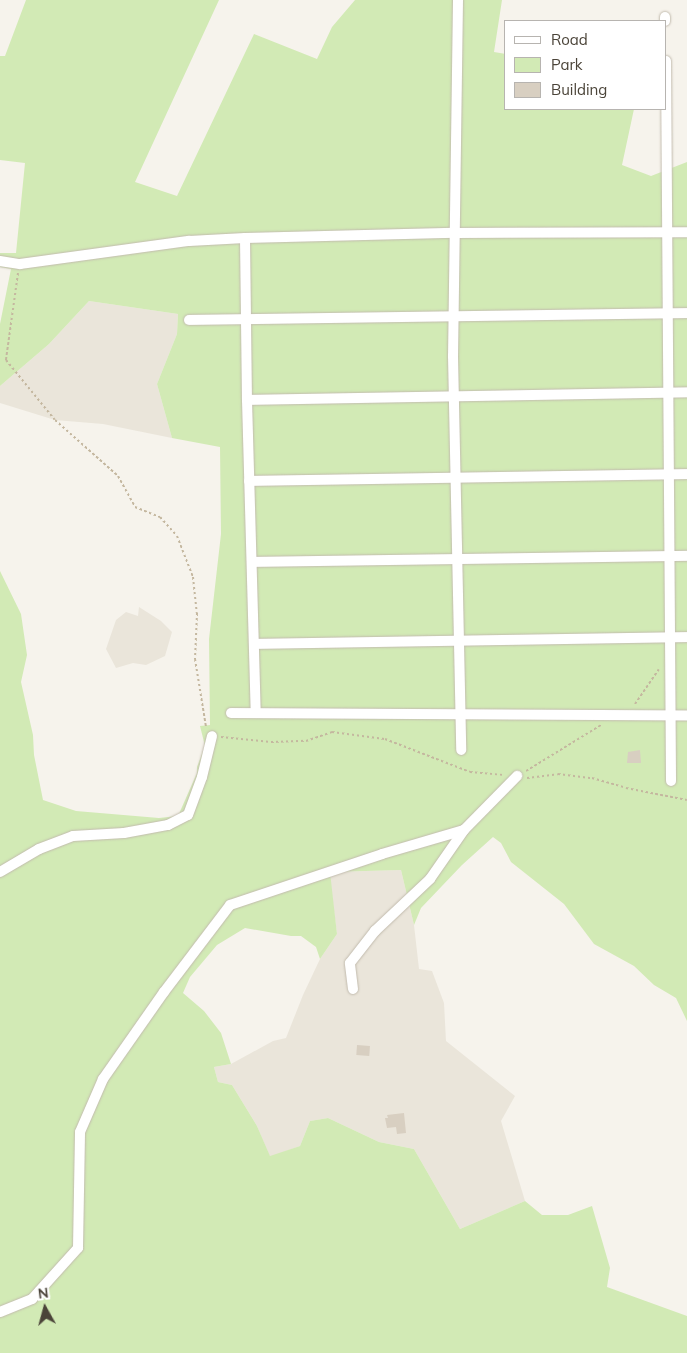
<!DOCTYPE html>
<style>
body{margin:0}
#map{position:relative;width:687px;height:1353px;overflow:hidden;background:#f6f3ec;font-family:Mulish,sans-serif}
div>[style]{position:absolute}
.residential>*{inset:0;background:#eae5da}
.green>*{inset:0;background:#d2eab5}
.building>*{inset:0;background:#d8cfc1;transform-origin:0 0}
.path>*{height:2px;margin-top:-1px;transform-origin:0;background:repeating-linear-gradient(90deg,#c4b79f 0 2.5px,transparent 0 5px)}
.roads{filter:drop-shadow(0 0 1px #c2bbae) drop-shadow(0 0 1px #c2bbae)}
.minor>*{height:10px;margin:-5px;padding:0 5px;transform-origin:5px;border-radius:5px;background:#fff}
span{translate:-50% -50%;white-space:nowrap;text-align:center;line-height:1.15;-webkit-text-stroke:4px #fff;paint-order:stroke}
.legend{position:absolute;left:504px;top:20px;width:162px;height:90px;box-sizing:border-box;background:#fff;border:1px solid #b7b4b0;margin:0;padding:6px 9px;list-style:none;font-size:15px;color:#4b4439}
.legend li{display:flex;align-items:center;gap:10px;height:25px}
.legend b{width:25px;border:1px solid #b7b4b0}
.north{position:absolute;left:20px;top:1283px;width:50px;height:50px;-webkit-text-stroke:4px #fff;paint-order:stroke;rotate:353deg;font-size:14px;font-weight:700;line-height:20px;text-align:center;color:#4b4439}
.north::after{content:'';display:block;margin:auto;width:18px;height:22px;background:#4b4439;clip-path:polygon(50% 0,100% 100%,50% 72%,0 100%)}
</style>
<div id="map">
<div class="residential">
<div style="clip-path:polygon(89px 301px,178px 314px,177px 334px,157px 384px,172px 438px,103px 424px,55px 420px,0 403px,0 386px,49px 344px)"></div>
<div style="clip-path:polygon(139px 607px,161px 621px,172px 632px,165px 656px,146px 665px,133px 663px,116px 668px,106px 649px,116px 620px,126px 612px,138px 616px)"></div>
<div style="clip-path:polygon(401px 870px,414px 925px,419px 969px,432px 971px,444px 1003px,446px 1041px,515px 1096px,501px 1121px,525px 1201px,460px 1229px,414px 1149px,379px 1142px,328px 1118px,310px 1121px,300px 1146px,270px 1157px,257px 1126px,232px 1085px,218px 1082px,214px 1067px,231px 1064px,273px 1041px,286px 1038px,303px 995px,320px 959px,337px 934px,329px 872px)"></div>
</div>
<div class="green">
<div style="clip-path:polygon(26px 0,219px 0,135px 182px,177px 196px,254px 34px,317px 59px,332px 27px,355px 0,502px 0,494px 52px,506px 54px,506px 109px,634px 109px,622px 165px,651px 176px,687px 162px,687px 1021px,676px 998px,654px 985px,634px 966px,594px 944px,564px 904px,511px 862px,501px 843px,493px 837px,462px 865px,421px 908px,414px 925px,401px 870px,330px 872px,337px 934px,320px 959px,316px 947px,301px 936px,291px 936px,245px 928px,217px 945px,190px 977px,183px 993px,204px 1011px,221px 1033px,231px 1064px,214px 1067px,218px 1082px,232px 1085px,257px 1126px,270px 1156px,300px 1146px,310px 1121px,328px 1118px,379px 1142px,414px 1149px,460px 1229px,525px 1201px,542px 1215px,568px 1215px,592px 1206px,610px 1268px,607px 1287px,687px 1316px,687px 1353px,0 1353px,0 571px,21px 614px,27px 655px,21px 682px,33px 735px,34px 755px,43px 800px,76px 811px,159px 818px,178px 816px,197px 773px,197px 767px,205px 746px,200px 726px,210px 725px,209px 639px,221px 534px,220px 447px,172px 438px,157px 384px,177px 334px,178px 314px,89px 301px,49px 344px,0 386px,0 324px,11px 269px,0 267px,0 253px,16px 253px,25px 163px,0 160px,0 56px,5px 56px)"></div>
</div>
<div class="building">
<div style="clip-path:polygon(640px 750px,641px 763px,627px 763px,628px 752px)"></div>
<div style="left:357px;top:1045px;width:13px;height:10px;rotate:4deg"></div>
<div style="clip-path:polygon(404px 1113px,406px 1133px,397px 1134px,396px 1127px,387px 1128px,385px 1118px,388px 1118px,387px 1115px)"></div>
</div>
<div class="path">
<div style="left:18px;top:273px;width:88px;rotate:97.9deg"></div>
<div style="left:6px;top:360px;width:77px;rotate:50.8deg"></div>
<div style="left:55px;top:420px;width:84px;rotate:41.6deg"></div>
<div style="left:118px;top:476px;width:35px;rotate:61deg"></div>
<div style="left:135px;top:507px;width:27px;rotate:22deg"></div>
<div style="left:160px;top:517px;width:25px;rotate:48deg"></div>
<div style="left:177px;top:536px;width:44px;rotate:68.7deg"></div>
<div style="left:193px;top:577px;width:36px;rotate:84deg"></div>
<div style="left:197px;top:613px;width:46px;rotate:92.5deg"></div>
<div style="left:195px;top:659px;width:69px;rotate:80.8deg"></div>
<div style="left:635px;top:704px;width:42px;rotate:-55.6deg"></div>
<div style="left:221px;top:737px;width:50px;rotate:5.7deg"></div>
<div style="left:271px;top:742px;width:35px;rotate:-2deg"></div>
<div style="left:306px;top:741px;width:28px;rotate:-19deg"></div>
<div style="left:332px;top:732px;width:53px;rotate:7.5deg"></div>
<div style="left:385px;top:739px;width:91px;rotate:21.2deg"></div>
<div style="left:470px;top:772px;width:33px;rotate:5deg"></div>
<div style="left:526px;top:771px;width:88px;rotate:-31.5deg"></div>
<div style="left:527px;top:778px;width:31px;rotate:-7deg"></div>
<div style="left:558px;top:774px;width:34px;rotate:7deg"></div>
<div style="left:592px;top:778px;width:35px;rotate:16deg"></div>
<div style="left:626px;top:788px;width:62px;rotate:11.1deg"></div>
</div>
<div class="roads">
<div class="minor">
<div style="left:458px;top:0;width:356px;rotate:90.8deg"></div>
<div style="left:453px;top:356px;width:394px;rotate:88.8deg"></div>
<div style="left:665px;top:17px;width:4px;rotate:90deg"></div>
<div style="left:666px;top:61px;width:720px;rotate:89.6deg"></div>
<div style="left:245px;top:238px;width:162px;rotate:89.3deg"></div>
<div style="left:247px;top:400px;width:313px;rotate:88.4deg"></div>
<div style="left:0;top:261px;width:20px;rotate:9deg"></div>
<div style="left:20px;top:264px;width:171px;rotate:-7.8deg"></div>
<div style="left:189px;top:241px;width:56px;rotate:-3.1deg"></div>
<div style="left:245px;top:238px;width:210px;rotate:-1.4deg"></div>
<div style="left:455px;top:233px;width:232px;rotate:-0.2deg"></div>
<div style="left:189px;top:320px;width:498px;rotate:-0.8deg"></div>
<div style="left:247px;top:400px;width:440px;rotate:-1deg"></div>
<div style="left:249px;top:481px;width:438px;rotate:-0.9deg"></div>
<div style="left:252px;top:562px;width:435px;rotate:-0.8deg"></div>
<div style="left:254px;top:644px;width:433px;rotate:-0.9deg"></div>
<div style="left:231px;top:713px;width:456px;rotate:0.3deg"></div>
<div style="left:0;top:872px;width:45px;rotate:-30.5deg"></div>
<div style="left:39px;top:849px;width:36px;rotate:-21deg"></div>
<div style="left:73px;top:836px;width:51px;rotate:-3.4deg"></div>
<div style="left:124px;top:833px;width:45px;rotate:-10.3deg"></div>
<div style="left:168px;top:825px;width:22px;rotate:-27deg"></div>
<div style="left:188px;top:815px;width:40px;rotate:-69.8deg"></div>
<div style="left:202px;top:777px;width:42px;rotate:-76.3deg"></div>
<div style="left:353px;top:989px;width:26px;rotate:-97deg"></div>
<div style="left:350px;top:963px;width:41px;rotate:-52deg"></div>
<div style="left:375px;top:931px;width:76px;rotate:-43.4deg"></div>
<div style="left:430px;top:879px;width:60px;rotate:-55.2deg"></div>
<div style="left:0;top:1312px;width:35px;rotate:-22deg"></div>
<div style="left:32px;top:1299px;width:69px;rotate:-48deg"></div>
<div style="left:78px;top:1248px;width:116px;rotate:-89deg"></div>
<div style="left:80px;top:1132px;width:58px;rotate:-66.5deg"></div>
<div style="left:103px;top:1079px;width:106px;rotate:-55deg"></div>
<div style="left:164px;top:992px;width:109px;rotate:-52.8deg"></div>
<div style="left:230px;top:905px;width:160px;rotate:-18.5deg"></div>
<div style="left:382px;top:854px;width:85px;rotate:-16.3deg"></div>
<div style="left:464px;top:830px;width:76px;rotate:-45.5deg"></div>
</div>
</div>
<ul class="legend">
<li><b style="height:6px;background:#fff"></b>Road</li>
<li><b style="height:14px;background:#d2eab5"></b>Park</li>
<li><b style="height:14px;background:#d8cfc1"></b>Building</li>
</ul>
<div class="north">N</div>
</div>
